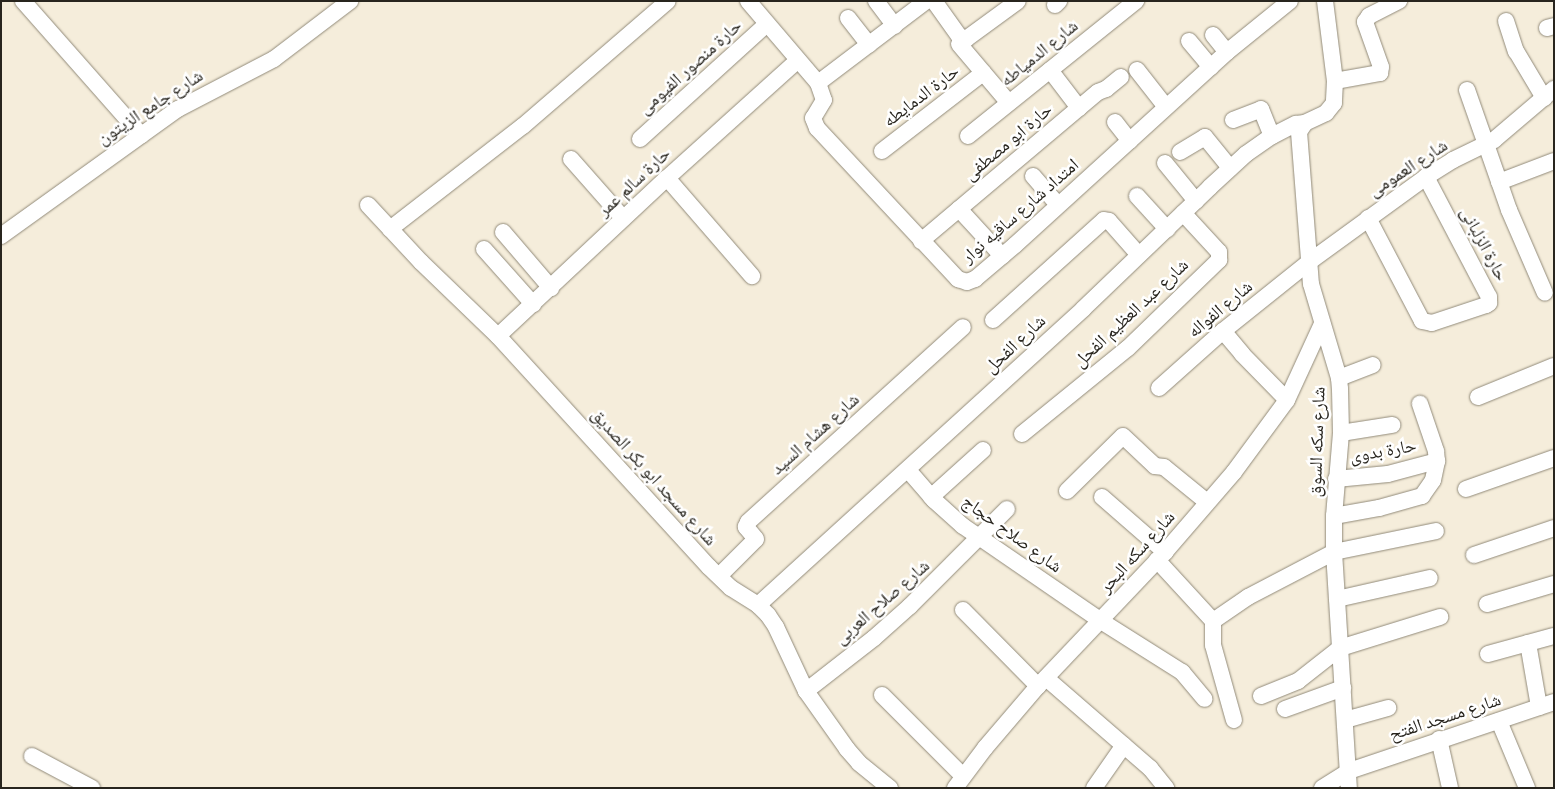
<!DOCTYPE html>
<meta charset="utf-8">
<style>
body{margin:0}
#map{position:relative;width:1555px;height:789px;overflow:hidden;background:#f5eddb;font-family:"Titillium Web","Noto Naskh Arabic",sans-serif}
div>[style]{position:absolute}
.roads{filter:drop-shadow(0 0 1px #918a79) drop-shadow(0 0 1px #918a79)}
.minor>*{height:16px;margin:-8px;padding:0 8px;transform-origin:8px;border-radius:8px;background:#fff}
span{translate:-50% -50%;white-space:nowrap;text-align:center;line-height:1.15;-webkit-text-stroke:5px #fff;paint-order:stroke}
.street-label{font-size:18px;color:#28251e}
.frame{position:absolute;inset:0;border:2px solid #28251e;pointer-events:none}
</style>
<div id="map">
<div class="roads">
<div class="minor">
<div style="left:23px;top:1px;width:179px;rotate:48.6deg"></div>
<div style="left:748px;top:1px;width:108px;rotate:49.5deg"></div>
<div style="left:818px;top:83px;width:18px;rotate:71deg"></div>
<div style="left:824px;top:100px;width:21px;rotate:121deg"></div>
<div style="left:813px;top:118px;width:11px;rotate:68deg"></div>
<div style="left:817px;top:128px;width:207px;rotate:47deg"></div>
<div style="left:958px;top:279px;width:9px;rotate:18deg"></div>
<div style="left:967px;top:282px;width:9px;rotate:-21deg"></div>
<div style="left:975px;top:279px;width:52px;rotate:-40.4deg"></div>
<div style="left:1015px;top:245px;width:287px;rotate:-42.3deg"></div>
<div style="left:1227px;top:52px;width:81px;rotate:-39deg"></div>
<div style="left:876px;top:1px;width:31px;rotate:53deg"></div>
<div style="left:934px;top:1px;width:43px;rotate:54.5deg"></div>
<div style="left:959px;top:36px;width:8px;rotate:23deg"></div>
<div style="left:966px;top:39px;width:64px;rotate:-36.2deg"></div>
<div style="left:1325px;top:1px;width:81px;rotate:82.9deg"></div>
<div style="left:1335px;top:81px;width:22px;rotate:93deg"></div>
<div style="left:1334px;top:103px;width:13px;rotate:129deg"></div>
<div style="left:1326px;top:113px;width:23px;rotate:155deg"></div>
<div style="left:1305px;top:123px;width:11px;rotate:124deg"></div>
<div style="left:1299px;top:132px;width:152px;rotate:85.5deg"></div>
<div style="left:1311px;top:284px;width:98px;rotate:73.4deg"></div>
<div style="left:1339px;top:378px;width:11px;rotate:85deg"></div>
<div style="left:1340px;top:389px;width:44px;rotate:88.7deg"></div>
<div style="left:1341px;top:433px;width:83px;rotate:94.8deg"></div>
<div style="left:1334px;top:516px;width:36px;rotate:90deg"></div>
<div style="left:1334px;top:552px;width:236px;rotate:86.4deg"></div>
<div style="left:1055px;top:5px;width:6px;rotate:-45deg"></div>
<div style="left:848px;top:18px;width:34px;rotate:52deg"></div>
<div style="left:1506px;top:21px;width:32px;rotate:72deg"></div>
<div style="left:1516px;top:51px;width:55px;rotate:59.2deg"></div>
<div style="left:1547px;top:28px;width:7px;rotate:-16deg"></div>
<div style="left:1213px;top:35px;width:22px;rotate:51deg"></div>
<div style="left:1189px;top:41px;width:34px;rotate:50deg"></div>
<div style="left:959px;top:44px;width:77px;rotate:49.7deg"></div>
<div style="left:1050px;top:70px;width:48px;rotate:52.7deg"></div>
<div style="left:1137px;top:70px;width:47px;rotate:51.9deg"></div>
<div style="left:1335px;top:81px;width:46px;rotate:-10.1deg"></div>
<div style="left:1380px;top:73px;width:6px;rotate:-81deg"></div>
<div style="left:1381px;top:67px;width:48px;rotate:-109.6deg"></div>
<div style="left:1365px;top:22px;width:7px;rotate:-56deg"></div>
<div style="left:1369px;top:16px;width:34px;rotate:-27deg"></div>
<div style="left:818px;top:83px;width:136px;rotate:-37.2deg"></div>
<div style="left:1467px;top:90px;width:127px;rotate:70.7deg"></div>
<div style="left:1509px;top:210px;width:90px;rotate:66.6deg"></div>
<div style="left:1233px;top:120px;width:30px;rotate:-21deg"></div>
<div style="left:1261px;top:109px;width:29px;rotate:68deg"></div>
<div style="left:1115px;top:122px;width:24px;rotate:52deg"></div>
<div style="left:968px;top:136px;width:216px;rotate:-38.8deg"></div>
<div style="left:640px;top:139px;width:171px;rotate:-42.2deg"></div>
<div style="left:882px;top:151px;width:128px;rotate:-37.7deg"></div>
<div style="left:1180px;top:152px;width:29px;rotate:-31deg"></div>
<div style="left:1205px;top:137px;width:40px;rotate:51deg"></div>
<div style="left:571px;top:159px;width:79px;rotate:48.6deg"></div>
<div style="left:1165px;top:163px;width:49px;rotate:50.8deg"></div>
<div style="left:1033px;top:176px;width:38px;rotate:49deg"></div>
<div style="left:667px;top:178px;width:130px;rotate:49.1deg"></div>
<div style="left:1499px;top:182px;width:59px;rotate:-20.9deg"></div>
<div style="left:1137px;top:196px;width:45px;rotate:47.7deg"></div>
<div style="left:368px;top:205px;width:78px;rotate:47.1deg"></div>
<div style="left:421px;top:262px;width:107px;rotate:43.9deg"></div>
<div style="left:498px;top:336px;width:313px;rotate:47.6deg"></div>
<div style="left:709px;top:567px;width:30px;rotate:44deg"></div>
<div style="left:731px;top:588px;width:32px;rotate:32deg"></div>
<div style="left:758px;top:605px;width:14px;rotate:45deg"></div>
<div style="left:768px;top:615px;width:14px;rotate:56deg"></div>
<div style="left:776px;top:627px;width:71px;rotate:64.9deg"></div>
<div style="left:806px;top:691px;width:71px;rotate:54.7deg"></div>
<div style="left:847px;top:749px;width:18px;rotate:49deg"></div>
<div style="left:859px;top:763px;width:40px;rotate:39deg"></div>
<div style="left:959px;top:209px;width:64px;rotate:47.5deg"></div>
<div style="left:1368px;top:218px;width:116px;rotate:62.3deg"></div>
<div style="left:1422px;top:321px;width:10px;rotate:11deg"></div>
<div style="left:1432px;top:323px;width:57px;rotate:-18.4deg"></div>
<div style="left:1486px;top:305px;width:4px;rotate:-34deg"></div>
<div style="left:1489px;top:303px;width:6px;rotate:-90deg"></div>
<div style="left:1489px;top:297px;width:136px;rotate:-117.7deg"></div>
<div style="left:390px;top:229px;width:168px;rotate:-37.8deg"></div>
<div style="left:523px;top:126px;width:191px;rotate:-40.8deg"></div>
<div style="left:503px;top:232px;width:74px;rotate:49.4deg"></div>
<div style="left:1px;top:236px;width:218px;rotate:-35.7deg"></div>
<div style="left:178px;top:109px;width:108px;rotate:-27.5deg"></div>
<div style="left:274px;top:59px;width:96px;rotate:-37.3deg"></div>
<div style="left:921px;top:241px;width:231px;rotate:-40.1deg"></div>
<div style="left:1098px;top:92px;width:9px;rotate:-21deg"></div>
<div style="left:1106px;top:89px;width:19px;rotate:-39deg"></div>
<div style="left:484px;top:249px;width:74px;rotate:48.3deg"></div>
<div style="left:993px;top:320px;width:149px;rotate:-42deg"></div>
<div style="left:1104px;top:220px;width:5px;rotate:11deg"></div>
<div style="left:1109px;top:221px;width:45px;rotate:48.6deg"></div>
<div style="left:1223px;top:331px;width:30px;rotate:50deg"></div>
<div style="left:1242px;top:354px;width:64px;rotate:45.6deg"></div>
<div style="left:498px;top:336px;width:231px;rotate:-43.1deg"></div>
<div style="left:667px;top:178px;width:176px;rotate:-42deg"></div>
<div style="left:1339px;top:378px;width:36px;rotate:-21deg"></div>
<div style="left:1159px;top:388px;width:86px;rotate:-41.7deg"></div>
<div style="left:1223px;top:331px;width:110px;rotate:-38.7deg"></div>
<div style="left:1309px;top:262px;width:145px;rotate:-36deg"></div>
<div style="left:1426px;top:177px;width:32px;rotate:-32deg"></div>
<div style="left:1453px;top:160px;width:46px;rotate:-26deg"></div>
<div style="left:1494px;top:140px;width:79px;rotate:-40.4deg"></div>
<div style="left:1478px;top:397px;width:82px;rotate:-22.2deg"></div>
<div style="left:1341px;top:433px;width:52px;rotate:-8.9deg"></div>
<div style="left:1022px;top:434px;width:136px;rotate:-39.1deg"></div>
<div style="left:1128px;top:348px;width:127px;rotate:-44deg"></div>
<div style="left:1219px;top:260px;width:8px;rotate:-90deg"></div>
<div style="left:1219px;top:252px;width:53px;rotate:-132.7deg"></div>
<div style="left:908px;top:470px;width:40px;rotate:49deg"></div>
<div style="left:934px;top:500px;width:39px;rotate:42deg"></div>
<div style="left:963px;top:526px;width:168px;rotate:34.5deg"></div>
<div style="left:1101px;top:621px;width:96px;rotate:32.2deg"></div>
<div style="left:1182px;top:672px;width:35px;rotate:50deg"></div>
<div style="left:1336px;top:479px;width:52px;rotate:-5.5deg"></div>
<div style="left:1388px;top:474px;width:51px;rotate:-14.9deg"></div>
<div style="left:1466px;top:489px;width:93px;rotate:-19.4deg"></div>
<div style="left:1067px;top:491px;width:78px;rotate:-44.5deg"></div>
<div style="left:1123px;top:436px;width:44px;rotate:43.2deg"></div>
<div style="left:1155px;top:466px;width:9px;rotate:6deg"></div>
<div style="left:1164px;top:467px;width:55px;rotate:39.1deg"></div>
<div style="left:931px;top:497px;width:70px;rotate:-42.1deg"></div>
<div style="left:1102px;top:497px;width:84px;rotate:41.1deg"></div>
<div style="left:1334px;top:516px;width:46px;rotate:-10.1deg"></div>
<div style="left:1379px;top:508px;width:45px;rotate:-15.6deg"></div>
<div style="left:1422px;top:496px;width:19px;rotate:-55deg"></div>
<div style="left:1433px;top:480px;width:19px;rotate:-78deg"></div>
<div style="left:1437px;top:461px;width:10px;rotate:-96deg"></div>
<div style="left:1436px;top:451px;width:50px;rotate:-108.8deg"></div>
<div style="left:1474px;top:555px;width:84px;rotate:-18.6deg"></div>
<div style="left:1157px;top:560px;width:83px;rotate:47.4deg"></div>
<div style="left:1213px;top:621px;width:24px;rotate:90deg"></div>
<div style="left:1213px;top:645px;width:78px;rotate:74.4deg"></div>
<div style="left:719px;top:576px;width:52px;rotate:-45deg"></div>
<div style="left:756px;top:539px;width:16px;rotate:-130deg"></div>
<div style="left:746px;top:527px;width:5px;rotate:-68deg"></div>
<div style="left:748px;top:522px;width:290px;rotate:-42.2deg"></div>
<div style="left:1337px;top:599px;width:95px;rotate:-12.7deg"></div>
<div style="left:1487px;top:604px;width:70px;rotate:-16.6deg"></div>
<div style="left:758px;top:605px;width:440px;rotate:-42.3deg"></div>
<div style="left:1083px;top:309px;width:176px;rotate:-43.8deg"></div>
<div style="left:1210px;top:187px;width:49px;rotate:-42.5deg"></div>
<div style="left:1246px;top:154px;width:32px;rotate:-35deg"></div>
<div style="left:1272px;top:136px;width:27px;rotate:-27deg"></div>
<div style="left:1296px;top:124px;width:9px;rotate:-6deg"></div>
<div style="left:963px;top:610px;width:107px;rotate:45.4deg"></div>
<div style="left:1213px;top:621px;width:42px;rotate:-34.4deg"></div>
<div style="left:1248px;top:597px;width:97px;rotate:-27.6deg"></div>
<div style="left:1334px;top:552px;width:104px;rotate:-11.6deg"></div>
<div style="left:1528px;top:643px;width:65px;rotate:80.2deg"></div>
<div style="left:1488px;top:654px;width:68px;rotate:-15.3deg"></div>
<div style="left:1046px;top:678px;width:138px;rotate:40.9deg"></div>
<div style="left:1150px;top:768px;width:26px;rotate:51deg"></div>
<div style="left:806px;top:691px;width:86px;rotate:-37.9deg"></div>
<div style="left:874px;top:638px;width:48px;rotate:-41.6deg"></div>
<div style="left:910px;top:606px;width:137px;rotate:-45deg"></div>
<div style="left:882px;top:695px;width:115px;rotate:45deg"></div>
<div style="left:1261px;top:696px;width:40px;rotate:-22deg"></div>
<div style="left:1298px;top:681px;width:53px;rotate:-38.2deg"></div>
<div style="left:1340px;top:648px;width:105px;rotate:-17.2deg"></div>
<div style="left:1285px;top:709px;width:62px;rotate:-19.9deg"></div>
<div style="left:1345px;top:720px;width:45px;rotate:-15.6deg"></div>
<div style="left:1499px;top:721px;width:73px;rotate:67.3deg"></div>
<div style="left:1439px;top:739px;width:50px;rotate:77.3deg"></div>
<div style="left:32px;top:756px;width:68px;rotate:28.1deg"></div>
<div style="left:955px;top:788px;width:50px;rotate:-53.1deg"></div>
<div style="left:985px;top:748px;width:82px;rotate:-49.5deg"></div>
<div style="left:1038px;top:686px;width:185px;rotate:-46.5deg"></div>
<div style="left:1165px;top:552px;width:106px;rotate:-49.2deg"></div>
<div style="left:1234px;top:472px;width:89px;rotate:-53.6deg"></div>
<div style="left:1287px;top:400px;width:84px;rotate:-65.3deg"></div>
<div style="left:1094px;top:788px;width:52px;rotate:-55.1deg"></div>
<div style="left:1322px;top:788px;width:32px;rotate:-32deg"></div>
<div style="left:1349px;top:771px;width:216px;rotate:-18.6deg"></div>
</div>
</div>
<div class="street-label">
<span style="left:1039px;top:53px;rotate:-39deg">شارع الدمياطه</span>
<span style="left:690px;top:67px;rotate:-42deg">حارة منصور الفيومى</span>
<span style="left:921px;top:96px;rotate:-37deg">حارة الدمايطه</span>
<span style="left:150px;top:107px;rotate:-33deg">شارع جامع الزيتون</span>
<span style="left:1008px;top:142px;rotate:-40deg">حارة ابو مصطفى</span>
<span style="left:1408px;top:168px;rotate:-33deg">شارع العمومى</span>
<span style="left:634px;top:182px;rotate:-43deg">حارة سالم عمر</span>
<span style="left:1020px;top:211px;rotate:-41deg">امتداد شارع ساقيه نوار</span>
<span style="left:1484px;top:244px;rotate:62deg">حارة الزلبانى</span>
<span style="left:1220px;top:309px;rotate:-40deg">شارع الفواله</span>
<span style="left:1131px;top:313px;rotate:-43deg">شارع عبد العظيم الفحل</span>
<span style="left:1015px;top:344px;rotate:-43deg">شارع الفحل</span>
<span style="left:815px;top:434px;rotate:-42deg">شارع هشام السيد</span>
<span style="left:1317px;top:442px;rotate:-88deg">شارع سكه السوق</span>
<span style="left:1383px;top:451px;rotate:-10deg">حارة بدوى</span>
<span style="left:654px;top:477px;rotate:48deg">شارع مسجد ابو بكر الصديق</span>
<span style="left:1012px;top:534px;rotate:36deg">شارع صلاح حجاج</span>
<span style="left:1137px;top:552px;rotate:-48deg">شارع سكه البحر</span>
<span style="left:882px;top:602px;rotate:-41deg">شارع صلاح العربى</span>
<span style="left:1445px;top:717px;rotate:-18deg">شارع مسجد الفتح</span>
</div>
<div class="frame"></div>
</div>
